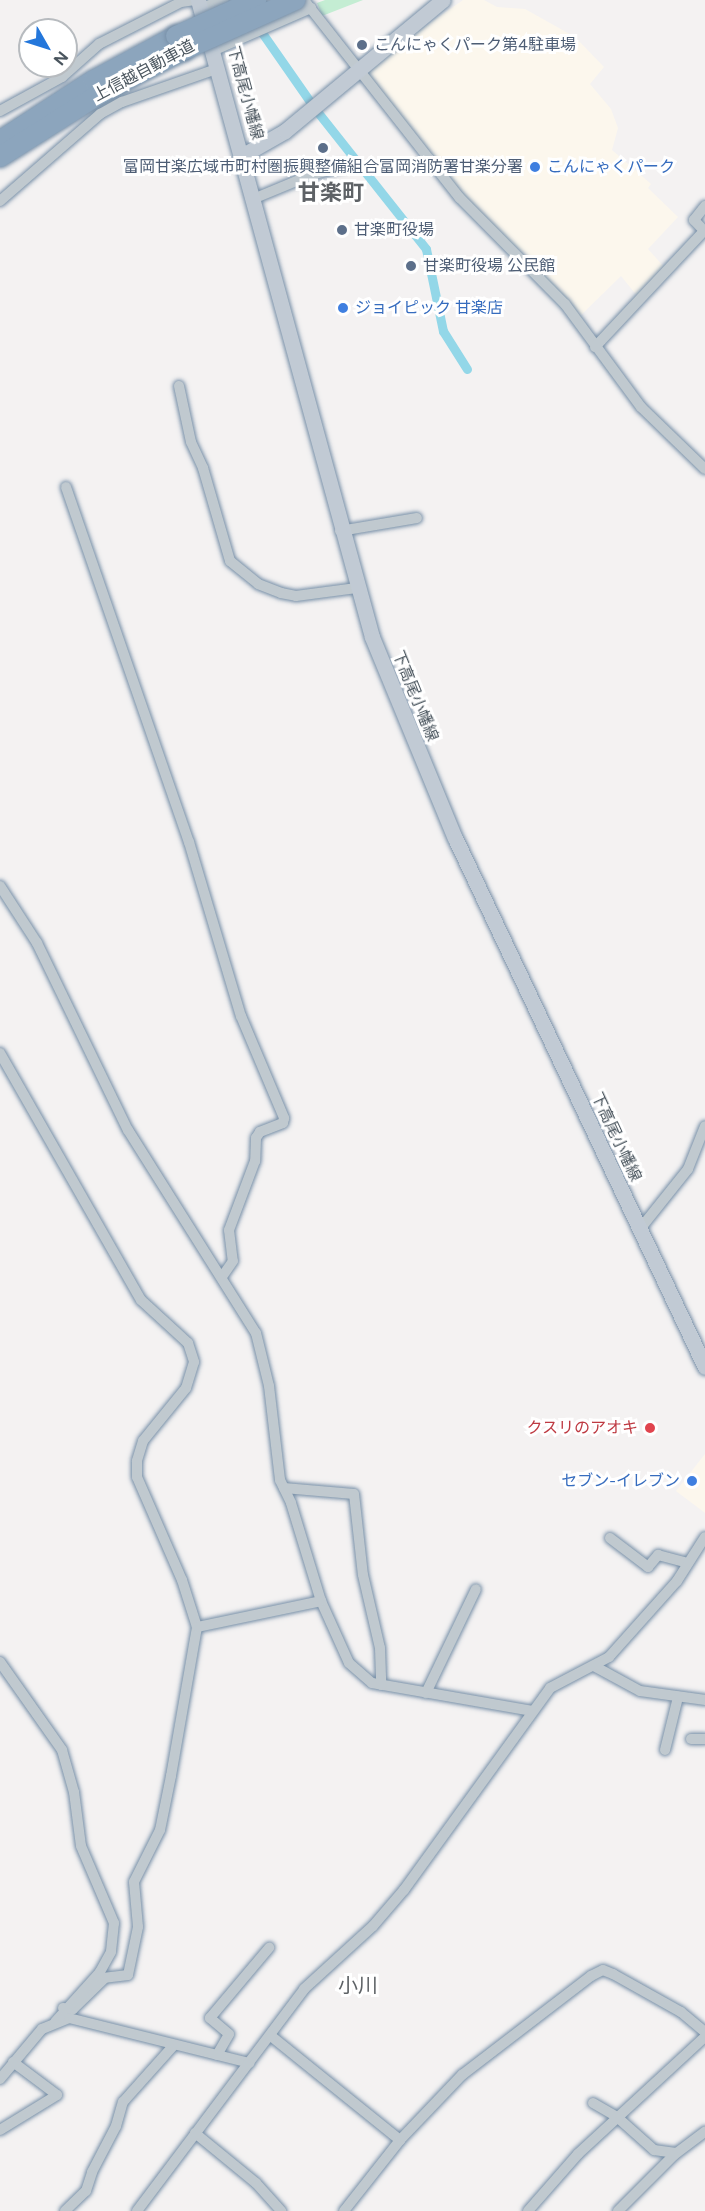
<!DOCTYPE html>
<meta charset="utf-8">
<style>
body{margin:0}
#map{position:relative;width:705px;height:2211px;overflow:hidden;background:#f4f2f2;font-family:Figtree,"Noto Sans JP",sans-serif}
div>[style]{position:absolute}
.commercial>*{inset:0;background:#fcf7ed}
.green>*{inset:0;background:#c4edd3}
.canal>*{height:9px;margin:-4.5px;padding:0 4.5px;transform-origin:4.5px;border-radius:4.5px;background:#93d7e8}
.roads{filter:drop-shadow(0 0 2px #7890a8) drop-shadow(0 0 2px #7890a8)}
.street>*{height:10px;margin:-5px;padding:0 5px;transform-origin:5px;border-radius:5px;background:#c0c9cf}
.secondary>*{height:15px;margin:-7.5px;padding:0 7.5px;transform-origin:7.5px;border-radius:7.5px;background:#c1cad4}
.highway>*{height:20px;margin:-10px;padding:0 10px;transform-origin:10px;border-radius:10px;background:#8ca5bd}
.bridges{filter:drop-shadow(0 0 2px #7890a8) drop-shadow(0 0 2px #7890a8)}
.highway-bridge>*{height:20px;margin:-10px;padding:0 10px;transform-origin:10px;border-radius:10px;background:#8ca5bd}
.dots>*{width:16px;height:16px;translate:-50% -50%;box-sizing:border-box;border:3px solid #fff;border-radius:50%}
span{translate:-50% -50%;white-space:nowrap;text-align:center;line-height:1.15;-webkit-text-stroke:6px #fff;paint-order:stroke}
.service-label{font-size:16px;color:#4e5e75}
.left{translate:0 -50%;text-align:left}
.street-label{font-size:16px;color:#4a555e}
.shop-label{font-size:16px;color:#366cbe}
.right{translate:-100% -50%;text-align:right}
.health-label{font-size:16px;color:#be3a42}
.quarter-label{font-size:20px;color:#5e6266}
.district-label{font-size:22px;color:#5e6266;font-weight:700}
.north{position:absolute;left:18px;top:18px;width:60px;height:60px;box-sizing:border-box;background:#fff;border:2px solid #b7bbbf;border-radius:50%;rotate:129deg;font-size:16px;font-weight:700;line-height:24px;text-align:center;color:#4a555e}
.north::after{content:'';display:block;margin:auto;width:21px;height:27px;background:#2477db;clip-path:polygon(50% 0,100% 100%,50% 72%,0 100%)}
</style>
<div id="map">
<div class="commercial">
<div style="clip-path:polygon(463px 0,484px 0,497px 7px,525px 9px,575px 37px,604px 67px,590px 84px,611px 109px,618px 128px,612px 150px,651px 184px,648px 188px,678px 217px,648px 249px,665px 268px,638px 297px,621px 276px,578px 318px,465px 200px,369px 77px,369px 72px,420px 30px)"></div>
<div style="clip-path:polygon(705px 1454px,705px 1513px,676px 1491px)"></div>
</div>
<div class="green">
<div style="clip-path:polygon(325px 0,363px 0,322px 16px,317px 3px)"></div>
</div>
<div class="canal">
<div style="left:258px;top:27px;width:101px;rotate:55.1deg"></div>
<div style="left:316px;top:110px;width:177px;rotate:51.6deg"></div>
<div style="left:426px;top:249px;width:84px;rotate:78.3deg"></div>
<div style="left:443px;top:331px;width:45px;rotate:57.7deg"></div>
</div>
<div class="roads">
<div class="street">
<div style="left:304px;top:0;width:252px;rotate:51.8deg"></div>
<div style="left:460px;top:198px;width:149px;rotate:45.3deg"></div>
<div style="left:565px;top:304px;width:128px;rotate:53.6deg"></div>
<div style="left:641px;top:407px;width:89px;rotate:44.1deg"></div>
<div style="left:201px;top:8px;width:24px;rotate:-19deg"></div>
<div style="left:215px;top:50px;width:105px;rotate:-23.6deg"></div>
<div style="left:0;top:111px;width:71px;rotate:-28.7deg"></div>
<div style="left:62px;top:77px;width:50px;rotate:-41.7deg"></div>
<div style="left:99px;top:44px;width:92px;rotate:-27.1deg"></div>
<div style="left:181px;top:2px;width:14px;rotate:-8deg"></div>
<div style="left:253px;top:199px;width:63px;rotate:-22.5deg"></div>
<div style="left:311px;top:175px;width:43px;rotate:-14.7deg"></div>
<div style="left:0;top:201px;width:133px;rotate:-41deg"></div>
<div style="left:100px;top:114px;width:25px;rotate:-29deg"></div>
<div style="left:122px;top:102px;width:103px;rotate:-19.3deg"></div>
<div style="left:705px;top:206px;width:18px;rotate:128deg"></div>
<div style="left:694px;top:220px;width:16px;rotate:47deg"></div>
<div style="left:595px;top:347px;width:159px;rotate:-46.8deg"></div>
<div style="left:179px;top:386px;width:57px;rotate:77.9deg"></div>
<div style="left:191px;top:442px;width:29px;rotate:65deg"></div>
<div style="left:203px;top:468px;width:97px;rotate:73.8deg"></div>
<div style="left:230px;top:561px;width:36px;rotate:39deg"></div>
<div style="left:258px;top:584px;width:25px;rotate:21deg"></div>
<div style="left:281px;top:593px;width:15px;rotate:11deg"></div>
<div style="left:296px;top:596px;width:61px;rotate:-7.6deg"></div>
<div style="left:66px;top:487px;width:376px;rotate:70.9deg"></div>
<div style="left:189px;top:842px;width:182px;rotate:73.4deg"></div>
<div style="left:241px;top:1016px;width:111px;rotate:67.1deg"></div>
<div style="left:284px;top:1118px;width:5px;rotate:101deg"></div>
<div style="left:283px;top:1123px;width:25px;rotate:159deg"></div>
<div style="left:260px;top:1132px;width:7px;rotate:124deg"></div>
<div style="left:256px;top:1138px;width:23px;rotate:92deg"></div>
<div style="left:255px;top:1161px;width:74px;rotate:110.6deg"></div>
<div style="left:229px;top:1230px;width:31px;rotate:83deg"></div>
<div style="left:233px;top:1261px;width:19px;rotate:125deg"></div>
<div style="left:340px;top:531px;width:78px;rotate:-9.6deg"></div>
<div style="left:0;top:886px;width:68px;rotate:57deg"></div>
<div style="left:37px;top:943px;width:208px;rotate:64.1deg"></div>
<div style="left:128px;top:1130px;width:240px;rotate:57.8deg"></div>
<div style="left:256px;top:1333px;width:55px;rotate:76.2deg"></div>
<div style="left:269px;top:1386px;width:95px;rotate:83.3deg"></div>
<div style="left:280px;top:1480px;width:25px;rotate:64deg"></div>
<div style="left:291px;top:1503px;width:102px;rotate:73deg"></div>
<div style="left:321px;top:1601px;width:68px;rotate:65.7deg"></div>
<div style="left:349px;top:1663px;width:30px;rotate:41deg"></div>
<div style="left:372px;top:1683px;width:163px;rotate:9.9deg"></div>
<div style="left:0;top:1053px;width:284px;rotate:60.3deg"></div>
<div style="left:141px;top:1300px;width:64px;rotate:42.5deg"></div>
<div style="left:188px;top:1343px;width:20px;rotate:72deg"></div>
<div style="left:194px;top:1362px;width:27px;rotate:107deg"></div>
<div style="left:186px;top:1388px;width:68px;rotate:129.1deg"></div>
<div style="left:143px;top:1441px;width:21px;rotate:107deg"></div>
<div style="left:137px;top:1461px;width:16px;rotate:90deg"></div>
<div style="left:137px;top:1477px;width:112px;rotate:66.4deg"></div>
<div style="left:182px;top:1580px;width:49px;rotate:72.3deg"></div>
<div style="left:197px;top:1627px;width:151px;rotate:99.9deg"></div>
<div style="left:171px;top:1776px;width:55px;rotate:101.5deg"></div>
<div style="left:160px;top:1830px;width:58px;rotate:116.6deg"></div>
<div style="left:134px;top:1882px;width:45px;rotate:84.9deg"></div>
<div style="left:138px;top:1927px;width:49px;rotate:101.8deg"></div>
<div style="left:128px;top:1975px;width:23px;rotate:173deg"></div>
<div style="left:105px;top:1978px;width:45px;rotate:135.9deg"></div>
<div style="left:73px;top:2009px;width:10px;rotate:-174deg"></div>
<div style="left:640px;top:1229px;width:77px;rotate:-51.3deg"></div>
<div style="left:688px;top:1169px;width:46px;rotate:-68.4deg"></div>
<div style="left:284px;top:1488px;width:70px;rotate:4.9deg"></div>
<div style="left:354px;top:1494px;width:81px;rotate:83.7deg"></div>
<div style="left:363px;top:1575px;width:75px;rotate:76.9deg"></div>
<div style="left:380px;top:1648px;width:37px;rotate:88deg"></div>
<div style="left:610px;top:1538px;width:48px;rotate:37.3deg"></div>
<div style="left:648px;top:1567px;width:16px;rotate:-50deg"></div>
<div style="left:658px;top:1555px;width:31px;rotate:15deg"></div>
<div style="left:197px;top:1627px;width:127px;rotate:-11.8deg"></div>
<div style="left:0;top:1662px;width:108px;rotate:54.8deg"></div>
<div style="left:62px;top:1750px;width:44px;rotate:74.1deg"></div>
<div style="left:74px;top:1792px;width:54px;rotate:82.6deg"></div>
<div style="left:81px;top:1846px;width:84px;rotate:66.8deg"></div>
<div style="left:114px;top:1923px;width:29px;rotate:96deg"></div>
<div style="left:111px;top:1952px;width:23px;rotate:119deg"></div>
<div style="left:100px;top:1972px;width:67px;rotate:132deg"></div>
<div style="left:594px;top:1666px;width:52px;rotate:28.5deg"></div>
<div style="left:640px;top:1691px;width:66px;rotate:7.9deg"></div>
<div style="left:426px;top:1693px;width:115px;rotate:-64.3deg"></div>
<div style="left:691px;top:1739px;width:14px"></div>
<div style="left:665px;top:1750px;width:55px;rotate:-76.2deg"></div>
<div style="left:271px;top:2036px;width:166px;rotate:38.9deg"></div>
<div style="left:217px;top:2055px;width:24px;rotate:-60deg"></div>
<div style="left:229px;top:2034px;width:25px;rotate:-140deg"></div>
<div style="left:210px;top:2018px;width:92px;rotate:-49.9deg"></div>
<div style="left:0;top:2079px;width:65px;rotate:-50deg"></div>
<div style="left:42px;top:2029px;width:29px;rotate:-22deg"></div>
<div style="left:69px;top:2018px;width:186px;rotate:14deg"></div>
<div style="left:593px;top:2103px;width:28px;rotate:30deg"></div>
<div style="left:617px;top:2117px;width:50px;rotate:41.7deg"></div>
<div style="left:654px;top:2150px;width:22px;rotate:8deg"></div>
<div style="left:0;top:2130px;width:67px;rotate:-31.6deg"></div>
<div style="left:57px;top:2095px;width:55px;rotate:-143.1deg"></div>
<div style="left:195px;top:2133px;width:79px;rotate:39.3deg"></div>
<div style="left:256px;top:2183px;width:38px;rotate:48deg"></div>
<div style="left:65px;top:2211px;width:29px;rotate:-44deg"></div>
<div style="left:86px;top:2191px;width:20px;rotate:-72deg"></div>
<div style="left:92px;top:2172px;width:52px;rotate:-62.4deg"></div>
<div style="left:116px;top:2126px;width:25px;rotate:-74deg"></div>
<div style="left:123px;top:2102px;width:76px;rotate:-48.2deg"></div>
<div style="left:137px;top:2211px;width:278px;rotate:-53deg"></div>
<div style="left:304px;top:1989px;width:93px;rotate:-42.4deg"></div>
<div style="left:373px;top:1926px;width:48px;rotate:-49.3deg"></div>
<div style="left:404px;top:1890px;width:249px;rotate:-54.1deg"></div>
<div style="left:550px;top:1688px;width:67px;rotate:-27.7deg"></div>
<div style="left:609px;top:1657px;width:102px;rotate:-48.2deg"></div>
<div style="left:677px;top:1581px;width:52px;rotate:-57.5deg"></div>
<div style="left:344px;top:2211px;width:90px;rotate:-51.7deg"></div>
<div style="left:400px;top:2140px;width:90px;rotate:-46.4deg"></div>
<div style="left:462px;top:2075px;width:163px;rotate:-37.5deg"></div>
<div style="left:591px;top:1976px;width:13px;rotate:-27deg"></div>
<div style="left:603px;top:1970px;width:11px;rotate:22deg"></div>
<div style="left:613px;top:1974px;width:78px;rotate:29.2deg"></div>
<div style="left:681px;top:2012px;width:31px;rotate:40deg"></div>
<div style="left:528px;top:2211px;width:76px;rotate:-48.7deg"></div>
<div style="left:578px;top:2154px;width:173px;rotate:-42.7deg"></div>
<div style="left:618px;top:2211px;width:79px;rotate:-45deg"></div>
<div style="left:674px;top:2155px;width:39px;rotate:-37deg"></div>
</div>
<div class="secondary">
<div style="left:198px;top:0;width:660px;rotate:74.72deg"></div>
<div style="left:372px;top:637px;width:217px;rotate:67.6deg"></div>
<div style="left:455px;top:838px;width:585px;rotate:64.71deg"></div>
<div style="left:243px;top:155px;width:48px;rotate:-29.7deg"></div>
<div style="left:285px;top:131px;width:205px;rotate:-39.7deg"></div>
</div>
<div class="highway">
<div style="left:0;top:141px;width:112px;rotate:-33deg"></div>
<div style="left:94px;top:80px;width:93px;rotate:-28.2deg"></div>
<div style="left:0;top:157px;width:120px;rotate:-32.4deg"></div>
<div style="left:101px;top:93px;width:93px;rotate:-27.4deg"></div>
</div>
</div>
<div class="bridges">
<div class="highway-bridge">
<div style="left:176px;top:36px;width:88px;rotate:-24.2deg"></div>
<div style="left:184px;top:50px;width:122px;rotate:-24.2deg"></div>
</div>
</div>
<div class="dots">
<div style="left:362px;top:45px;background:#5c6f8a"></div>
<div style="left:323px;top:148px;background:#5c6f8a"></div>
<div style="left:535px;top:167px;background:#3f7fe0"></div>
<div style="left:342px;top:230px;background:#5c6f8a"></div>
<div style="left:411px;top:266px;background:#5c6f8a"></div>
<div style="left:343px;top:308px;background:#3f7fe0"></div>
<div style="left:650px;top:1428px;background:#e0444e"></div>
<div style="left:692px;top:1481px;background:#3f7fe0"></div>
</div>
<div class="service-label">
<span class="left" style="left:374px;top:45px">こんにゃくパーク第4駐車場</span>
<span style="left:323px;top:167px">富岡甘楽広域市町村圏振興整備組合富岡消防署甘楽分署</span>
<span class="left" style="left:354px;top:230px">甘楽町役場</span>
<span class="left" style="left:423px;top:266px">甘楽町役場 公民館</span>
</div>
<div class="street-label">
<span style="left:144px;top:71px;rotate:-28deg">上信越自動車道</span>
<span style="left:245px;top:93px;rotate:75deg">下高尾小幡線</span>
<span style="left:415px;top:696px;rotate:68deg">下高尾小幡線</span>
<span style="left:616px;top:1137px;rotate:65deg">下高尾小幡線</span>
</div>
<div class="shop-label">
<span class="left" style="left:547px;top:167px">こんにゃくパーク</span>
<span class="left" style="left:355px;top:308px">ジョイピック 甘楽店</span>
<span class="right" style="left:680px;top:1481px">セブン-イレブン</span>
</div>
<div class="health-label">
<span class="right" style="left:638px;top:1428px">クスリのアオキ</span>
</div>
<div class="quarter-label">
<span style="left:358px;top:1985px">小川</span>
</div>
<div class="district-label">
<span style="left:331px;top:193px">甘楽町</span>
</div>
<div class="north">N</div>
</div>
